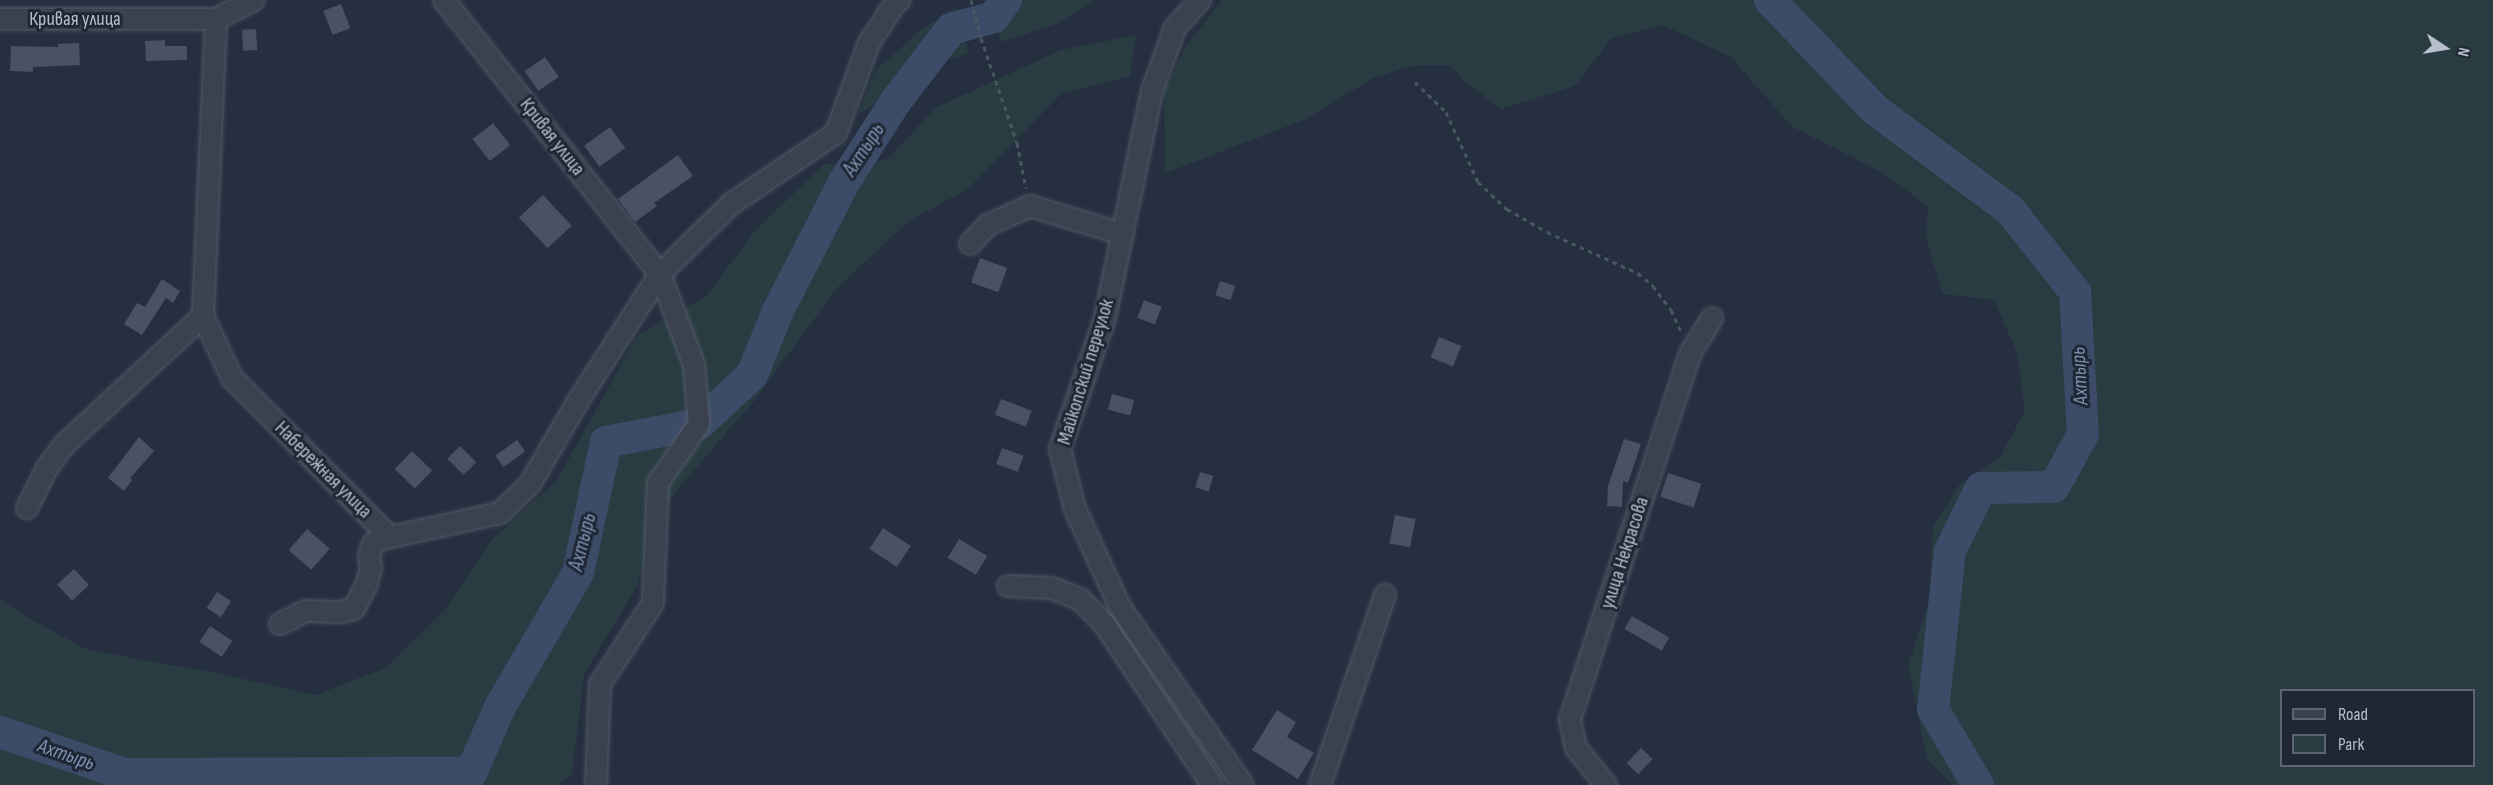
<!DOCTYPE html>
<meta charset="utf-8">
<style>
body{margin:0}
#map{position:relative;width:2493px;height:785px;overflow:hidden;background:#262f40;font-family:"Sofia Sans Condensed",sans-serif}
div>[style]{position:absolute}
.green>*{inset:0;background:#283c41}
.river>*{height:32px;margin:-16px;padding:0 16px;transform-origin:16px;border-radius:16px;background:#3c4c68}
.building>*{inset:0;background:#485264;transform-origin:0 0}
.path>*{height:3px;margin-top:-1.5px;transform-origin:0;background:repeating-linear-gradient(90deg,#47595e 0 4.5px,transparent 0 9px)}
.roads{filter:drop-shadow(0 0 2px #525a67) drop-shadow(0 0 2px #525a67)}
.minor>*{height:20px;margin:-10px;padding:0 10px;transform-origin:10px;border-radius:10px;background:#3a4250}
span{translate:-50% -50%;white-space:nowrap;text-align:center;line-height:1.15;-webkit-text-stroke:6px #1f2735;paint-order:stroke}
.street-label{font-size:20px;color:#b7bdca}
.water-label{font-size:21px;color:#7f91b1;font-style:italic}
.legend{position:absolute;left:2280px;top:689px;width:195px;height:78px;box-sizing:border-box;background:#1f2735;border:2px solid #5c6371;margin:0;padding:8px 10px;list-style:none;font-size:18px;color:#b7bdca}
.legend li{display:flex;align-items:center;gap:12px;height:30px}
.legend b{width:30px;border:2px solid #5c6371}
.north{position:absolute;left:2415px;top:18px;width:60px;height:60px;-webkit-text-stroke:4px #1f2735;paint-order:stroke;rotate:102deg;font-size:16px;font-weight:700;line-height:24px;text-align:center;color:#b7bdca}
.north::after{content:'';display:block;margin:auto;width:21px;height:27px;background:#b7bdca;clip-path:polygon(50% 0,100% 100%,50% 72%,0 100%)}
</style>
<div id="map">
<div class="green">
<div style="clip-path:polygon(988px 0,1096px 0,1058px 23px,1001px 42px)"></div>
<div style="clip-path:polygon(evenodd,1222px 0,2493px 0,2493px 785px,1953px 785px,1927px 759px,1908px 666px,1929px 601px,1933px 527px,1959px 485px,1999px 459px,2025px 411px,2017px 352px,1994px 300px,1943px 294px,1926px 239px,1928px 206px,1881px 172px,1791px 126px,1731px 57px,1663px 25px,1612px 38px,1575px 86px,1501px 109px,1464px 81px,1450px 65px,1411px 66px,1373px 78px,1304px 120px,1165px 173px,1164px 91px,1186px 46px,1222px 0,2282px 690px,2474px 690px,2474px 766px,2282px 766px,2282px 690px)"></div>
<div style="clip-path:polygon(955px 8px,969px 54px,946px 60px,857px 115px,876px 70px,920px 31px)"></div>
<div style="clip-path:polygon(1136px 35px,1130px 76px,1061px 94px,968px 189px,909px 221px,837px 288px,754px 401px,661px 509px,636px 588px,584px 675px,572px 775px,559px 785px,0 785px,0 599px,23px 615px,88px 650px,221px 674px,316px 695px,387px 667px,444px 611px,491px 541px,557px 480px,637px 336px,706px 296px,754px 232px,824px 164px,887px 160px,935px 108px,1061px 50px)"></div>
</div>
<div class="river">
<div style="left:1770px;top:0;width:151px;rotate:46.3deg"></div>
<div style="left:1874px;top:109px;width:169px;rotate:36.6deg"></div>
<div style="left:2010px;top:210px;width:105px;rotate:51.6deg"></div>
<div style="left:2075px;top:292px;width:142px;rotate:86.8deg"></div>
<div style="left:2083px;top:434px;width:60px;rotate:118.7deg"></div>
<div style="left:2054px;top:487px;width:73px;rotate:179.2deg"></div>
<div style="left:1981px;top:488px;width:70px;rotate:116.2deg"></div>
<div style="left:1950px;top:551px;width:159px;rotate:96.1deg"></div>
<div style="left:1933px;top:709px;width:88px;rotate:59.4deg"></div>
<div style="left:0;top:732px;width:131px;rotate:18.7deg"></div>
<div style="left:124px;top:774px;width:347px;rotate:-0.2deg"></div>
<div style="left:471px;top:773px;width:72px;rotate:-66.3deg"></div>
<div style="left:500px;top:707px;width:155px;rotate:-59.8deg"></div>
<div style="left:578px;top:573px;width:134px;rotate:-77.9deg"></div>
<div style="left:606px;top:442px;width:95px;rotate:-11deg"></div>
<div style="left:699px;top:424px;width:72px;rotate:-42.8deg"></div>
<div style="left:752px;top:375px;width:69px;rotate:-67.9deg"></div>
<div style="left:778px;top:311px;width:145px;rotate:-62.9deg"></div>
<div style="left:844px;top:182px;width:96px;rotate:-57.3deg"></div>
<div style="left:896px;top:101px;width:91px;rotate:-52.6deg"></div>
<div style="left:951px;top:29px;width:45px;rotate:-15.6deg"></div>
<div style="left:994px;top:17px;width:21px;rotate:-55deg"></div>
</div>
<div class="building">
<div style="left:341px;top:4px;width:26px;height:19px;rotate:69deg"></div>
<div style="left:256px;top:29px;width:21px;height:14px;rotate:87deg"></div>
<div style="clip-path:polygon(165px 40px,165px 46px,187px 46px,187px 60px,146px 61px,145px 41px)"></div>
<div style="clip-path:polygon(79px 43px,80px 65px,33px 67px,33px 72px,10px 71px,11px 46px,58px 47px,58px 44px)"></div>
<div style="left:545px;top:57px;width:24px;height:25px;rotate:55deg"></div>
<div style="left:493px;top:123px;width:28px;height:26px;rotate:52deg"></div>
<div style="left:610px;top:127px;width:26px;height:32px;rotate:54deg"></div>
<div style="clip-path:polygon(678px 155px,693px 176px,654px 203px,657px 206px,635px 222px,618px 199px)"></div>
<div style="left:543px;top:195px;width:42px;height:33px;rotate:47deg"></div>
<div style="left:980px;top:258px;width:29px;height:26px;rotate:20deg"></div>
<div style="clip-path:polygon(162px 279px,180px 291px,173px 303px,166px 298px,142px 335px,124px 324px,137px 303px,145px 307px)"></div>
<div style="left:1220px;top:281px;width:16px;height:15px;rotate:18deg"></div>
<div style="left:1144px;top:300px;width:19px;height:19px;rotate:21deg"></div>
<div style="left:1439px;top:337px;width:24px;height:22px;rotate:22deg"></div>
<div style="left:1112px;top:394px;width:23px;height:16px;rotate:15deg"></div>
<div style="left:1001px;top:399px;width:33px;height:17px;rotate:21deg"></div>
<div style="clip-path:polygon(139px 437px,154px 451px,130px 478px,132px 480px,124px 491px,108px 478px)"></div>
<div style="clip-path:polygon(1624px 439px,1641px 444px,1628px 483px,1623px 481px,1622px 507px,1607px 506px,1608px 486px)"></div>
<div style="left:517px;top:440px;width:14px;height:27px;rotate:54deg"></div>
<div style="left:460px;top:446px;width:23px;height:18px;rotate:45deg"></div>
<div style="left:1002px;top:448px;width:23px;height:17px;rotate:20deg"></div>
<div style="left:412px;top:451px;width:28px;height:25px;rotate:44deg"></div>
<div style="left:1200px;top:472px;width:14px;height:16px;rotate:17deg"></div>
<div style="left:1668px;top:473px;width:35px;height:25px;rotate:18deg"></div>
<div style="left:1395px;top:515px;width:21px;height:29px;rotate:11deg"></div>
<div style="left:883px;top:528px;width:33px;height:25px;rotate:33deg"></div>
<div style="left:307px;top:529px;width:30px;height:28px;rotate:41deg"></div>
<div style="left:959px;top:539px;width:33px;height:22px;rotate:31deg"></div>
<div style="left:74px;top:569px;width:22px;height:23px;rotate:47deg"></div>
<div style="left:217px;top:592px;width:17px;height:19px;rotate:33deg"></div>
<div style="left:1632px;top:616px;width:43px;height:15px;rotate:30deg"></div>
<div style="left:210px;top:626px;width:27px;height:19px;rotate:34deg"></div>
<div style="clip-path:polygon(1277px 710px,1296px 722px,1287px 737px,1314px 753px,1298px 779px,1252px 750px)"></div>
<div style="left:1641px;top:748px;width:16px;height:21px;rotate:43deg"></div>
</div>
<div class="path">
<div style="left:971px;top:0;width:39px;rotate:75deg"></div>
<div style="left:981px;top:38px;width:111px;rotate:71.1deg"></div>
<div style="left:1017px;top:143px;width:46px;rotate:78.7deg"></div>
<div style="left:1415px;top:82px;width:43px;rotate:44.1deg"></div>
<div style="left:1446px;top:112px;width:77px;rotate:65.4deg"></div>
<div style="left:1478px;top:182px;width:40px;rotate:43deg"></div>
<div style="left:1507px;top:209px;width:46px;rotate:29.9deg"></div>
<div style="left:1547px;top:232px;width:100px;rotate:24.3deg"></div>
<div style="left:1638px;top:273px;width:20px;rotate:41deg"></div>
<div style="left:1653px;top:286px;width:30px;rotate:53deg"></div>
<div style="left:1671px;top:310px;width:26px;rotate:65deg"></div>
</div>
<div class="roads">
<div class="minor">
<div style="left:444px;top:0;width:349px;rotate:51.8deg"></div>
<div style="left:660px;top:274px;width:97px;rotate:69.5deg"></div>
<div style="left:694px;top:365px;width:59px;rotate:85.2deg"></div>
<div style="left:699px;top:424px;width:72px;rotate:124.8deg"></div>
<div style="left:658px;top:483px;width:120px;rotate:92.4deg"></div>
<div style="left:653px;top:603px;width:97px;rotate:123.2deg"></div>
<div style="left:600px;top:684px;width:101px;rotate:92.3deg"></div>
<div style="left:1200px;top:0;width:38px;rotate:132deg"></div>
<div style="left:1175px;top:28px;width:67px;rotate:110.1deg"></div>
<div style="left:1152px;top:91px;width:232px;rotate:101.7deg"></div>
<div style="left:1105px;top:318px;width:139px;rotate:109deg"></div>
<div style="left:1060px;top:449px;width:62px;rotate:76deg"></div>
<div style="left:1075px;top:509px;width:108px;rotate:65.3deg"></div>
<div style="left:1120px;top:607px;width:216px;rotate:55.4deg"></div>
<div style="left:0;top:19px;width:216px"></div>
<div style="left:216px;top:19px;width:42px;rotate:-26.6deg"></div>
<div style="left:216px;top:19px;width:297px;rotate:92.5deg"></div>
<div style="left:203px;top:316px;width:68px;rotate:64.9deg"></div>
<div style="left:232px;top:378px;width:223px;rotate:45.2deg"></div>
<div style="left:970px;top:244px;width:26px;rotate:-47deg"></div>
<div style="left:988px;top:225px;width:46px;rotate:-24.3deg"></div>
<div style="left:1030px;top:206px;width:97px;rotate:16.8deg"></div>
<div style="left:27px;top:508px;width:45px;rotate:-63.4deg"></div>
<div style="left:47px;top:468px;width:29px;rotate:-54deg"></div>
<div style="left:64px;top:445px;width:190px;rotate:-42.9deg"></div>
<div style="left:1008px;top:586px;width:44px;rotate:2.6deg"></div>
<div style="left:1052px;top:588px;width:31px;rotate:22deg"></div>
<div style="left:1081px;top:600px;width:35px;rotate:46deg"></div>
<div style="left:1105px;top:625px;width:192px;rotate:56.2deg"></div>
<div style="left:280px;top:624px;width:29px;rotate:-27deg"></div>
<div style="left:306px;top:611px;width:34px;rotate:2deg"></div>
<div style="left:340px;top:612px;width:14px;rotate:-12deg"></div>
<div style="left:354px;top:609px;width:29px;rotate:-63deg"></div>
<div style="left:367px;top:583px;width:16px;rotate:-75deg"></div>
<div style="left:371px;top:568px;width:12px;rotate:-99deg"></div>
<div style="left:369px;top:556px;width:13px;rotate:-72deg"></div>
<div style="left:373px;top:544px;width:10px;rotate:-29deg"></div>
<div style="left:382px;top:539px;width:121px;rotate:-12.4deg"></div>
<div style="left:500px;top:513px;width:42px;rotate:-44deg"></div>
<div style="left:530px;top:484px;width:99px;rotate:-59.8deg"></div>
<div style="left:580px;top:398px;width:148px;rotate:-57.2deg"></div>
<div style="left:660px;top:274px;width:100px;rotate:-44.6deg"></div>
<div style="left:731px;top:204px;width:127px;rotate:-34.1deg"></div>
<div style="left:836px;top:133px;width:96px;rotate:-69.9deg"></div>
<div style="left:869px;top:43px;width:49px;rotate:-56.6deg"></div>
<div style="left:896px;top:2px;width:4px;rotate:-27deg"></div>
<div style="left:1320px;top:785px;width:201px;rotate:-71.1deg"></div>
<div style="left:1606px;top:785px;width:48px;rotate:-129deg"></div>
<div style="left:1576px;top:748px;width:30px;rotate:-102deg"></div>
<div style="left:1570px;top:719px;width:386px;rotate:-71.8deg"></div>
<div style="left:1691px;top:352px;width:40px;rotate:-58deg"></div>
</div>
</div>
<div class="street-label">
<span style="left:75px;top:19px">Кривая улица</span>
<span style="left:552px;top:137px;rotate:52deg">Кривая улица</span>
<span style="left:1086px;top:372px;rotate:-73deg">Майкопский переулок</span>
<span style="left:323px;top:470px;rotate:45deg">Набережная улица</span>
<span style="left:1625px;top:553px;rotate:-72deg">улица Некрасова</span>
</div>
<div class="water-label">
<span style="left:864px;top:150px;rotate:-57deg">Ахтырь</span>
<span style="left:2080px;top:376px;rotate:-93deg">Ахтырь</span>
<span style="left:583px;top:542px;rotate:-76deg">Ахтырь</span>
<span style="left:66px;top:755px;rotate:19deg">Ахтырь</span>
</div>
<ul class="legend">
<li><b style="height:8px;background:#3a4250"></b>Road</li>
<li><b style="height:16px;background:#283c41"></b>Park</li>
</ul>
<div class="north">N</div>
</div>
